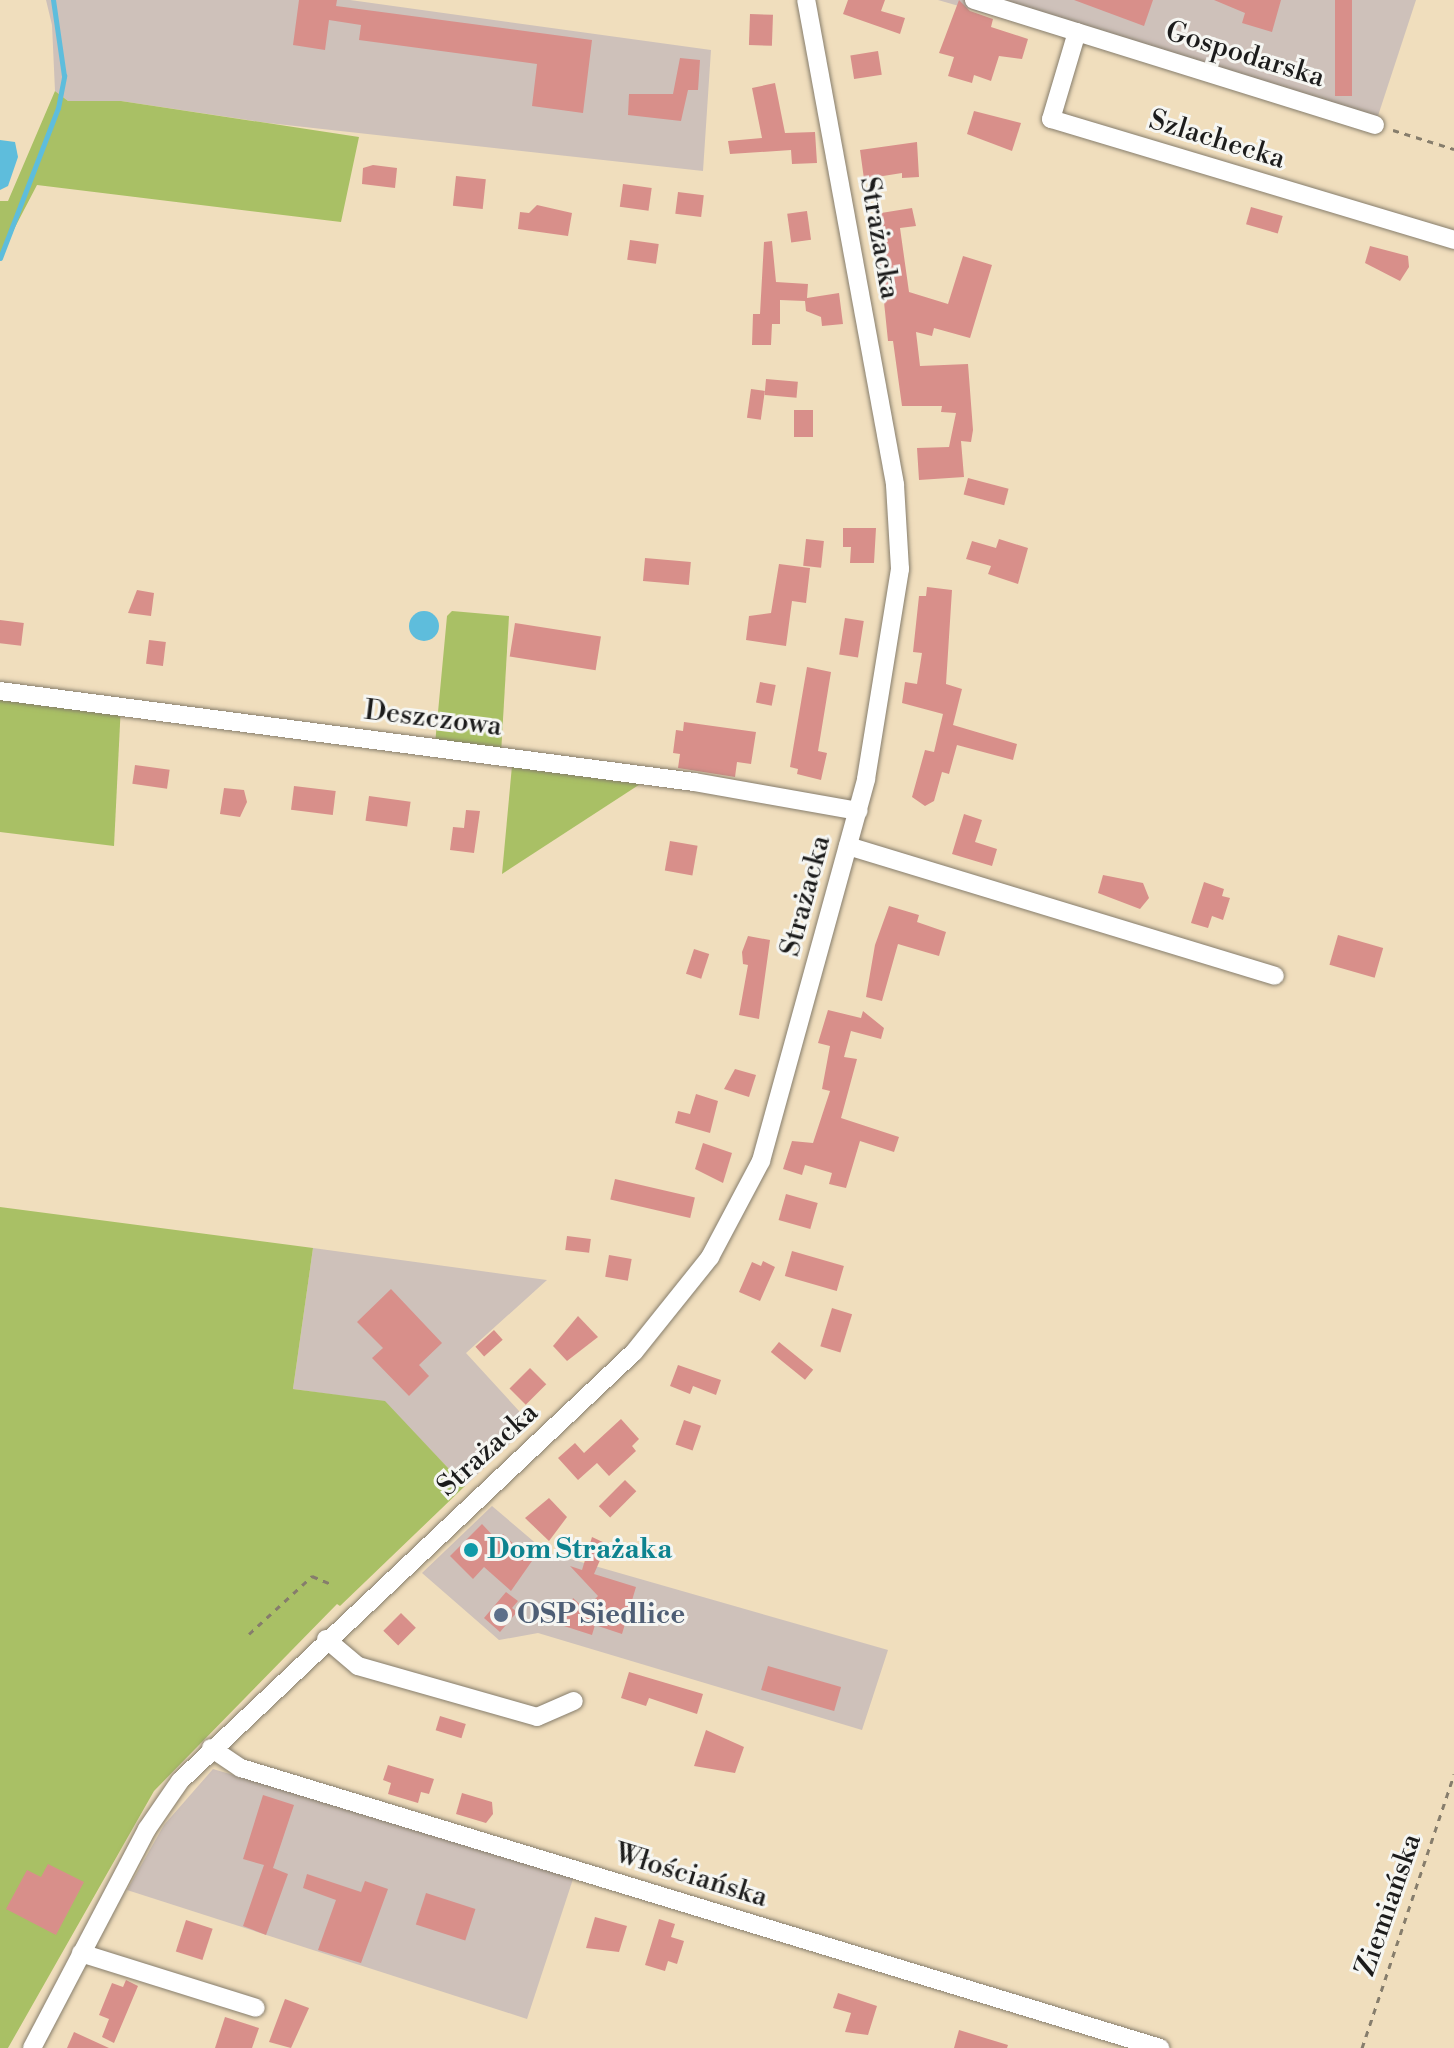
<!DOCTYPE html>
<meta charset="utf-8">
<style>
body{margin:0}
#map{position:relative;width:1454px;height:2048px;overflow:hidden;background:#f0debd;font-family:"Libre Bodoni",serif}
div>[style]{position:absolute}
.industrial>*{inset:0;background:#cec1ba}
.green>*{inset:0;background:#a9c065}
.water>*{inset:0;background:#5ebddc}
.round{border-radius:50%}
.stream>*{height:5px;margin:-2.5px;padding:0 2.5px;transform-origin:2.5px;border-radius:2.5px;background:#5ebddc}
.building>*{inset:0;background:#d88f8a;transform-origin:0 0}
.path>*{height:3px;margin-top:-1.5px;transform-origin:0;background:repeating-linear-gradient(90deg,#867d6c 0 6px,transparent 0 12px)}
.roads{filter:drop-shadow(0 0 2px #867d6c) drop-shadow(0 0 2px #867d6c)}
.minor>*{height:18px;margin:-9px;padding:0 9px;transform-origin:9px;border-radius:9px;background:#fff}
.dots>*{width:22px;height:22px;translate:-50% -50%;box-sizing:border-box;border:4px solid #f6f6f2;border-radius:50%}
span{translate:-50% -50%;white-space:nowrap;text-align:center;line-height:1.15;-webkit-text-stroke:6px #f6f6f2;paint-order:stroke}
.street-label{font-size:28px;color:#1c1c1c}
.culture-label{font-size:28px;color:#0d838f;font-weight:700}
.left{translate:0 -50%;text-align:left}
.service-label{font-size:28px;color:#4e5e75;font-weight:700}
</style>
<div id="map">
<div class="industrial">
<div style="clip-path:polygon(46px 0,350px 0,711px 50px,703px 171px,268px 123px,121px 101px,68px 101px,55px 91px,52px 25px)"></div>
<div style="clip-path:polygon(938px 0,1416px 0,1375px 125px)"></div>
<div style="clip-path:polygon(313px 1248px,547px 1280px,466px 1353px,531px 1424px,465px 1486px,385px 1402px,293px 1389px)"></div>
<div style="clip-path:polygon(492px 1506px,546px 1552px,888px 1650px,862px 1730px,538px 1633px,499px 1640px,422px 1573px)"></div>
<div style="clip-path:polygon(213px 1769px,574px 1876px,527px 2019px,127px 1890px,164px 1825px)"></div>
</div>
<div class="green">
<div style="clip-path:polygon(55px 91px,68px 101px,121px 101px,359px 137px,341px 222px,37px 185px,0 256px,0 201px,8px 201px)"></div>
<div style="clip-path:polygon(452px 611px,509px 616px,501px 754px,435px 744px,447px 616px)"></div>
<div style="clip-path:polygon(0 691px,121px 704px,114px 846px,0 832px)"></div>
<div style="clip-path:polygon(513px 755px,651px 777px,502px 874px)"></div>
<div style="clip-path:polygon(0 1207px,313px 1248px,293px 1389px,385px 1401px,465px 1486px,340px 1606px,337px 1604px,154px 1791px,8px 2048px,0 2048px)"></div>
</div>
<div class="water">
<div style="clip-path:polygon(0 140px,15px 142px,18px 157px,8px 186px,0 190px)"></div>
<div class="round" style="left:409px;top:611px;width:30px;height:30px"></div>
</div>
<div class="stream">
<div style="left:0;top:258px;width:161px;rotate:-68.9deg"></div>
<div style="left:58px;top:108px;width:33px;rotate:-79deg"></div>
<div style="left:64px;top:76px;width:77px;rotate:-98.2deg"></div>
</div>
<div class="building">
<div style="clip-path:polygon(299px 0,337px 0,336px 6px,592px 40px,583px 113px,532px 106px,537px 64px,359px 40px,361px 25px,329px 20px,325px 50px,293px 45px)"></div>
<div style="clip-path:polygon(848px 0,885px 0,881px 11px,905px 18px,900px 34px,843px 14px)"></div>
<div style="clip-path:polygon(959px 0,970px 11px,993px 19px,991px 27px,1028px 39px,1022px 59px,999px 56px,991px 81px,974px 75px,972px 83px,948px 76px,954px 57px,939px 53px)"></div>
<div style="clip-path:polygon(1074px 0,1153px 0,1144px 26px)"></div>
<div style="clip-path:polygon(1214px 0,1281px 0,1272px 32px,1242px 23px,1245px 13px)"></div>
<div style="left:1335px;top:0;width:17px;height:96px"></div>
<div style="left:750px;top:14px;width:23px;height:31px;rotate:2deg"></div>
<div style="left:878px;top:51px;width:24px;height:28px;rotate:81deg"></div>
<div style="clip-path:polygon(680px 58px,700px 60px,698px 90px,688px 90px,681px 121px,628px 115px,629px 94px,673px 94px)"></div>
<div style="clip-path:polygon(775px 83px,785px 133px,815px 132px,817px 163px,792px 164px,791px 150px,730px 154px,728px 141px,762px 138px,752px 88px)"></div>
<div style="clip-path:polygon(974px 111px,1021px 123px,1012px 151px,967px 134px)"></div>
<div style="clip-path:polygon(917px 142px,919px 177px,902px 178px,902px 173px,864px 179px,860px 150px)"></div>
<div style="clip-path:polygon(373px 165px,397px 168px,395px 188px,362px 184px,363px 168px)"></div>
<div style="left:456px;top:176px;width:30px;height:30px;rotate:6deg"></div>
<div style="left:623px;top:184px;width:29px;height:23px;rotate:8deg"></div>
<div style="left:678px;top:192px;width:26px;height:22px;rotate:7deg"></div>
<div style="clip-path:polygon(537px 205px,572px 213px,568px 236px,518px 229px,520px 212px,529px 213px)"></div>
<div style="left:1251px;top:207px;width:33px;height:18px;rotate:16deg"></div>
<div style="clip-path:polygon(912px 208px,916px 226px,900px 228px,909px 292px,948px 304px,963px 256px,992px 265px,970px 338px,934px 328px,932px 336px,916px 332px,920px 366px,968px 364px,973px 430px,971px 442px,961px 441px,964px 477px,919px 480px,917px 448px,949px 447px,956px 413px,941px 412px,942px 406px,902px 406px,893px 341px,888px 341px,875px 214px)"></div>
<div style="left:807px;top:211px;width:29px;height:20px;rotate:82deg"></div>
<div style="left:630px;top:240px;width:29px;height:20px;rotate:8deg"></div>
<div style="clip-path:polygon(772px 241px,776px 282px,808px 284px,807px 298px,839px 293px,843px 324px,822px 326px,821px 317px,806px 311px,805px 301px,780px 300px,780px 324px,772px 324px,771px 345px,752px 345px,753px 314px,760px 314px,764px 242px)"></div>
<div style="clip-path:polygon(1370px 246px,1408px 256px,1409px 267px,1400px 281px,1365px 263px)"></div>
<div style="left:766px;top:379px;width:32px;height:16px;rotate:5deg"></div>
<div style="left:751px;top:389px;width:14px;height:29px;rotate:8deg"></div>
<div style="left:794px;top:410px;width:19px;height:27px"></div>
<div style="left:968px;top:478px;width:42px;height:17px;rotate:15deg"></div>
<div style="clip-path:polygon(843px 528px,876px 528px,874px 563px,850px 563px,851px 547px,843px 547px)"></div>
<div style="left:806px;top:539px;width:18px;height:27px;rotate:6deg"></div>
<div style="clip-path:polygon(999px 539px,1028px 548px,1018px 584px,988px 574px,991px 566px,966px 559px,972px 541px,996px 548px)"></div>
<div style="left:645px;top:558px;width:46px;height:23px;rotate:5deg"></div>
<div style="clip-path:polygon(779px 564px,810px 568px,806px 603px,792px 601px,786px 646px,746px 640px,749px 616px,771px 613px)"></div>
<div style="clip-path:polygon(927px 587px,952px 590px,946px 684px,962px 689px,953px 725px,1017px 744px,1013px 760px,957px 745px,949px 774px,942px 772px,934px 801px,925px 806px,912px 797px,925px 750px,934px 752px,943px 714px,902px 703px,905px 682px,917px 684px,922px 653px,913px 652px,919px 596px,926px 596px)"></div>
<div style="clip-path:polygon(137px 590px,154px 593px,151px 616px,128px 613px)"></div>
<div style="left:845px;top:618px;width:19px;height:37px;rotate:9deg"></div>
<div style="left:0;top:620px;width:24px;height:23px;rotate:7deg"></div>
<div style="left:515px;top:623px;width:87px;height:34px;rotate:9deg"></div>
<div style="left:149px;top:640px;width:17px;height:24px;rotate:7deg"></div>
<div style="clip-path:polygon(807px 667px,831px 672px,818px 751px,827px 753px,821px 780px,797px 774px,798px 769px,790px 767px)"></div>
<div style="left:760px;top:682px;width:16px;height:21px;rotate:11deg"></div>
<div style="clip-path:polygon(684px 722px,756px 732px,751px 764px,737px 762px,735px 777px,678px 768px,680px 754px,673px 753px,676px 730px,683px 731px)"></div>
<div style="left:135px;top:765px;width:35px;height:19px;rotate:8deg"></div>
<div style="left:294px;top:786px;width:42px;height:24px;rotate:7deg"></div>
<div style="clip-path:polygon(224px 788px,244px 790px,247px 802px,240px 817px,220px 814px)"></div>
<div style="left:369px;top:796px;width:42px;height:25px;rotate:8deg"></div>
<div style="clip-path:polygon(466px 810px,480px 811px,474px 853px,450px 850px,453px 827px,464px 828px)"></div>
<div style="clip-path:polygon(964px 814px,982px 820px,975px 842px,997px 849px,992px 866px,952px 854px)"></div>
<div style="left:670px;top:841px;width:28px;height:30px;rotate:10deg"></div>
<div style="clip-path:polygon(1103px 875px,1143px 883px,1149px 898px,1140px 909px,1098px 893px)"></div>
<div style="clip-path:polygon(1204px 882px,1224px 889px,1222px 896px,1230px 898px,1223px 920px,1212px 916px,1208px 928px,1191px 923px)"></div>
<div style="clip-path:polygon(889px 906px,919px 915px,917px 922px,946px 932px,939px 956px,898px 944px,882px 1001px,866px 997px,875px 945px)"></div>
<div style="left:1338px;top:935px;width:47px;height:31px;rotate:16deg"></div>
<div style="clip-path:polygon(748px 936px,770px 940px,759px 1019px,739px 1015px,748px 965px,743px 964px,742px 952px)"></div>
<div style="left:694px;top:949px;width:16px;height:26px;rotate:18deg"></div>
<div style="clip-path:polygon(828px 1010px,861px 1018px,863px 1011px,884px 1028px,881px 1039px,851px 1031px,844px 1057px,857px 1059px,841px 1118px,899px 1137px,894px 1152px,860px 1141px,846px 1188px,829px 1184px,832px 1173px,805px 1165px,802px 1175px,783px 1169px,792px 1141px,813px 1143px,830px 1091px,822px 1089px,830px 1046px,818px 1043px)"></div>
<div style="clip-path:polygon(735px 1069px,756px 1075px,749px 1097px,724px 1089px)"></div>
<div style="clip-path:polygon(696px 1094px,718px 1101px,710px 1133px,675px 1123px,678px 1111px,690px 1114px)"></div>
<div style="clip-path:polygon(703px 1143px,732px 1153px,723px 1183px,695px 1169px)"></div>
<div style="left:615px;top:1179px;width:82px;height:21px;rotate:13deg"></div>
<div style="left:786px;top:1194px;width:33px;height:27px;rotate:16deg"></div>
<div style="left:567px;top:1236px;width:24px;height:14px;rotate:7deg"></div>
<div style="left:792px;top:1251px;width:54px;height:26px;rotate:16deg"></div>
<div style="left:609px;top:1255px;width:23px;height:22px;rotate:10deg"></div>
<div style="clip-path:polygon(763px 1261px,775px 1267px,760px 1301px,739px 1292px,752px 1262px,761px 1266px)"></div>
<div style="clip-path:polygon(391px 1289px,442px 1343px,419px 1365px,429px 1376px,409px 1396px,372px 1358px,383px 1348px,357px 1322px)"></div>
<div style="left:832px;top:1308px;width:21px;height:40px;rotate:17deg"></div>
<div style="clip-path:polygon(578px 1316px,598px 1337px,567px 1361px,553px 1346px)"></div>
<div style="left:494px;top:1330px;width:13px;height:25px;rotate:48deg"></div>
<div style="left:779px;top:1342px;width:44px;height:13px;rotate:39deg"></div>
<div style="clip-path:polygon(678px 1365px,721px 1380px,716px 1395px,693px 1386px,690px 1394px,670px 1386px)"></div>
<div style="left:530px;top:1368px;width:23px;height:29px;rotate:45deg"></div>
<div style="clip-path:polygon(621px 1419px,639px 1439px,632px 1446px,636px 1451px,609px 1476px,597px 1463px,578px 1480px,558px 1458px,575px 1443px,584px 1453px)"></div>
<div style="left:684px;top:1420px;width:18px;height:26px;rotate:19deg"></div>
<div style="left:625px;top:1480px;width:16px;height:37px;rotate:45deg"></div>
<div style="clip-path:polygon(549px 1498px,567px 1517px,549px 1541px,525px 1518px)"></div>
<div style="clip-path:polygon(482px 1524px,497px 1540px,503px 1534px,532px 1561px,511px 1591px,484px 1567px,473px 1579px,450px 1556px)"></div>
<div style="clip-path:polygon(592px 1537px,607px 1544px,594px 1574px,636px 1587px,622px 1634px,595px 1625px,592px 1635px,564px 1626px,573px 1598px,585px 1609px,598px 1596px,570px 1566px,582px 1570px)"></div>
<div style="clip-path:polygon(506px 1592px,518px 1601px,512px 1608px,517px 1612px,500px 1632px,484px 1618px)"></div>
<div style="left:401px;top:1613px;width:21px;height:25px;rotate:45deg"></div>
<div style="left:768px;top:1666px;width:76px;height:25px;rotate:16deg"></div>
<div style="clip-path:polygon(629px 1672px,703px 1694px,697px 1714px,649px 1698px,646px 1706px,621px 1698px)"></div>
<div style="left:440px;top:1716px;width:27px;height:15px;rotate:17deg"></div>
<div style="clip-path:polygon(706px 1730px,744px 1747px,735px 1773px,694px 1766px)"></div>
<div style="clip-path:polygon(388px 1765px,434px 1779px,429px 1794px,421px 1792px,418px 1803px,388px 1794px,391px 1783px,383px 1780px)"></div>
<div style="clip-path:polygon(462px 1793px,492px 1802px,493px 1814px,486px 1823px,456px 1814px)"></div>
<div style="clip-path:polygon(263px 1795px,294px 1805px,273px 1868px,288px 1874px,266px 1935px,243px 1926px,264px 1865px,243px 1859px)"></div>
<div style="clip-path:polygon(48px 1864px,84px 1882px,56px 1935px,6px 1909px,27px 1870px,41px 1877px)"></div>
<div style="clip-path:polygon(307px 1874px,361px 1892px,365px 1881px,388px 1889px,361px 1963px,318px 1950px,336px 1900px,303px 1888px)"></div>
<div style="left:426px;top:1893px;width:52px;height:33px;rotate:18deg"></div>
<div style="clip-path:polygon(595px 1917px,627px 1926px,619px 1952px,586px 1948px)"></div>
<div style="clip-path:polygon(659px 1919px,675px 1924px,671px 1937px,684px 1941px,677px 1964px,668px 1961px,665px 1971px,645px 1965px)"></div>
<div style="left:186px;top:1920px;width:28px;height:33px;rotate:18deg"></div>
<div style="clip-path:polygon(126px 1980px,138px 1986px,114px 2043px,102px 2037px,109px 2019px,99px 2015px,112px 1983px,123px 1987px)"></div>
<div style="clip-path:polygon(838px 1993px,877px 2006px,868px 2035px,845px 2032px,851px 2013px,833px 2008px)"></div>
<div style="clip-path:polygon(285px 1999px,309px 2008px,291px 2048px,269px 2042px)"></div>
<div style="clip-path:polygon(225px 2017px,259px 2028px,252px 2048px,215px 2048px)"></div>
<div style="clip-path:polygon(959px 2030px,1008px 2045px,1007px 2048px,954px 2048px)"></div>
<div style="clip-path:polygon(74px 2032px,109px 2048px,67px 2048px)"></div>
</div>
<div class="path">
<div style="left:1393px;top:130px;width:64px;rotate:17.3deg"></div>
<div style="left:249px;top:1634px;width:86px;rotate:-42.6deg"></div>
<div style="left:312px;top:1576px;width:23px;rotate:23deg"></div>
<div style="left:1362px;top:2048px;width:289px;rotate:-71.4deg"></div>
</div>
<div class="roads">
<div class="minor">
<div style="left:974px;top:0;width:420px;rotate:17.3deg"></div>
<div style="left:1077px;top:32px;width:91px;rotate:106.6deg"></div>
<div style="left:1051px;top:119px;width:421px;rotate:16.7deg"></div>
<div style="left:0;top:691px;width:700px;rotate:7.47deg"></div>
<div style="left:694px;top:782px;width:167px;rotate:10deg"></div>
<div style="left:848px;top:846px;width:446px;rotate:16.9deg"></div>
<div style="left:326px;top:1639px;width:42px;rotate:40.2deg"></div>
<div style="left:358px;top:1666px;width:186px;rotate:15.9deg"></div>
<div style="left:537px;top:1717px;width:40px;rotate:-23.4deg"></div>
<div style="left:211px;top:1748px;width:36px;rotate:34deg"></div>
<div style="left:241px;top:1768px;width:961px;rotate:16.94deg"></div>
<div style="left:81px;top:1953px;width:183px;rotate:17.4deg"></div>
<div style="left:32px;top:2048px;width:247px;rotate:-62.3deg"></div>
<div style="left:147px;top:1829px;width:58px;rotate:-55.5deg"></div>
<div style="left:180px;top:1781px;width:625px;rotate:-43.38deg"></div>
<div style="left:634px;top:1352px;width:122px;rotate:-51.3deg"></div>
<div style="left:710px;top:1257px;width:109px;rotate:-62deg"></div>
<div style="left:761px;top:1161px;width:396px;rotate:-74.6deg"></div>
<div style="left:866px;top:779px;width:213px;rotate:-80.8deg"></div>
<div style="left:900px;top:569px;width:85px;rotate:-93.4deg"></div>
<div style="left:895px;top:484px;width:492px;rotate:-100.4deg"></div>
</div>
</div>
<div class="dots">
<div style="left:471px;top:1550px;background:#0f9aa8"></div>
<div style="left:501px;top:1615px;background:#5c6f8a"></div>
</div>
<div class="street-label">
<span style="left:1245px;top:55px;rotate:17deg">Gospodarska</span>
<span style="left:1217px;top:140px;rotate:17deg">Szlachecka</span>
<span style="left:879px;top:238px;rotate:80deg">Strażacka</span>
<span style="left:433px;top:719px;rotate:7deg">Deszczowa</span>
<span style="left:806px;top:896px;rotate:-75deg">Strażacka</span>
<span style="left:488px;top:1450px;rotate:-42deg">Strażacka</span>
<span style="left:691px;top:1876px;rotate:17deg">Włościańska</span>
<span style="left:1389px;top:1905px;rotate:-71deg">Ziemiańska</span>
</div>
<div class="culture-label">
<span class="left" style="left:487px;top:1550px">Dom Strażaka</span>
</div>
<div class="service-label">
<span class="left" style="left:517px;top:1615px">OSP Siedlice</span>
</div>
</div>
